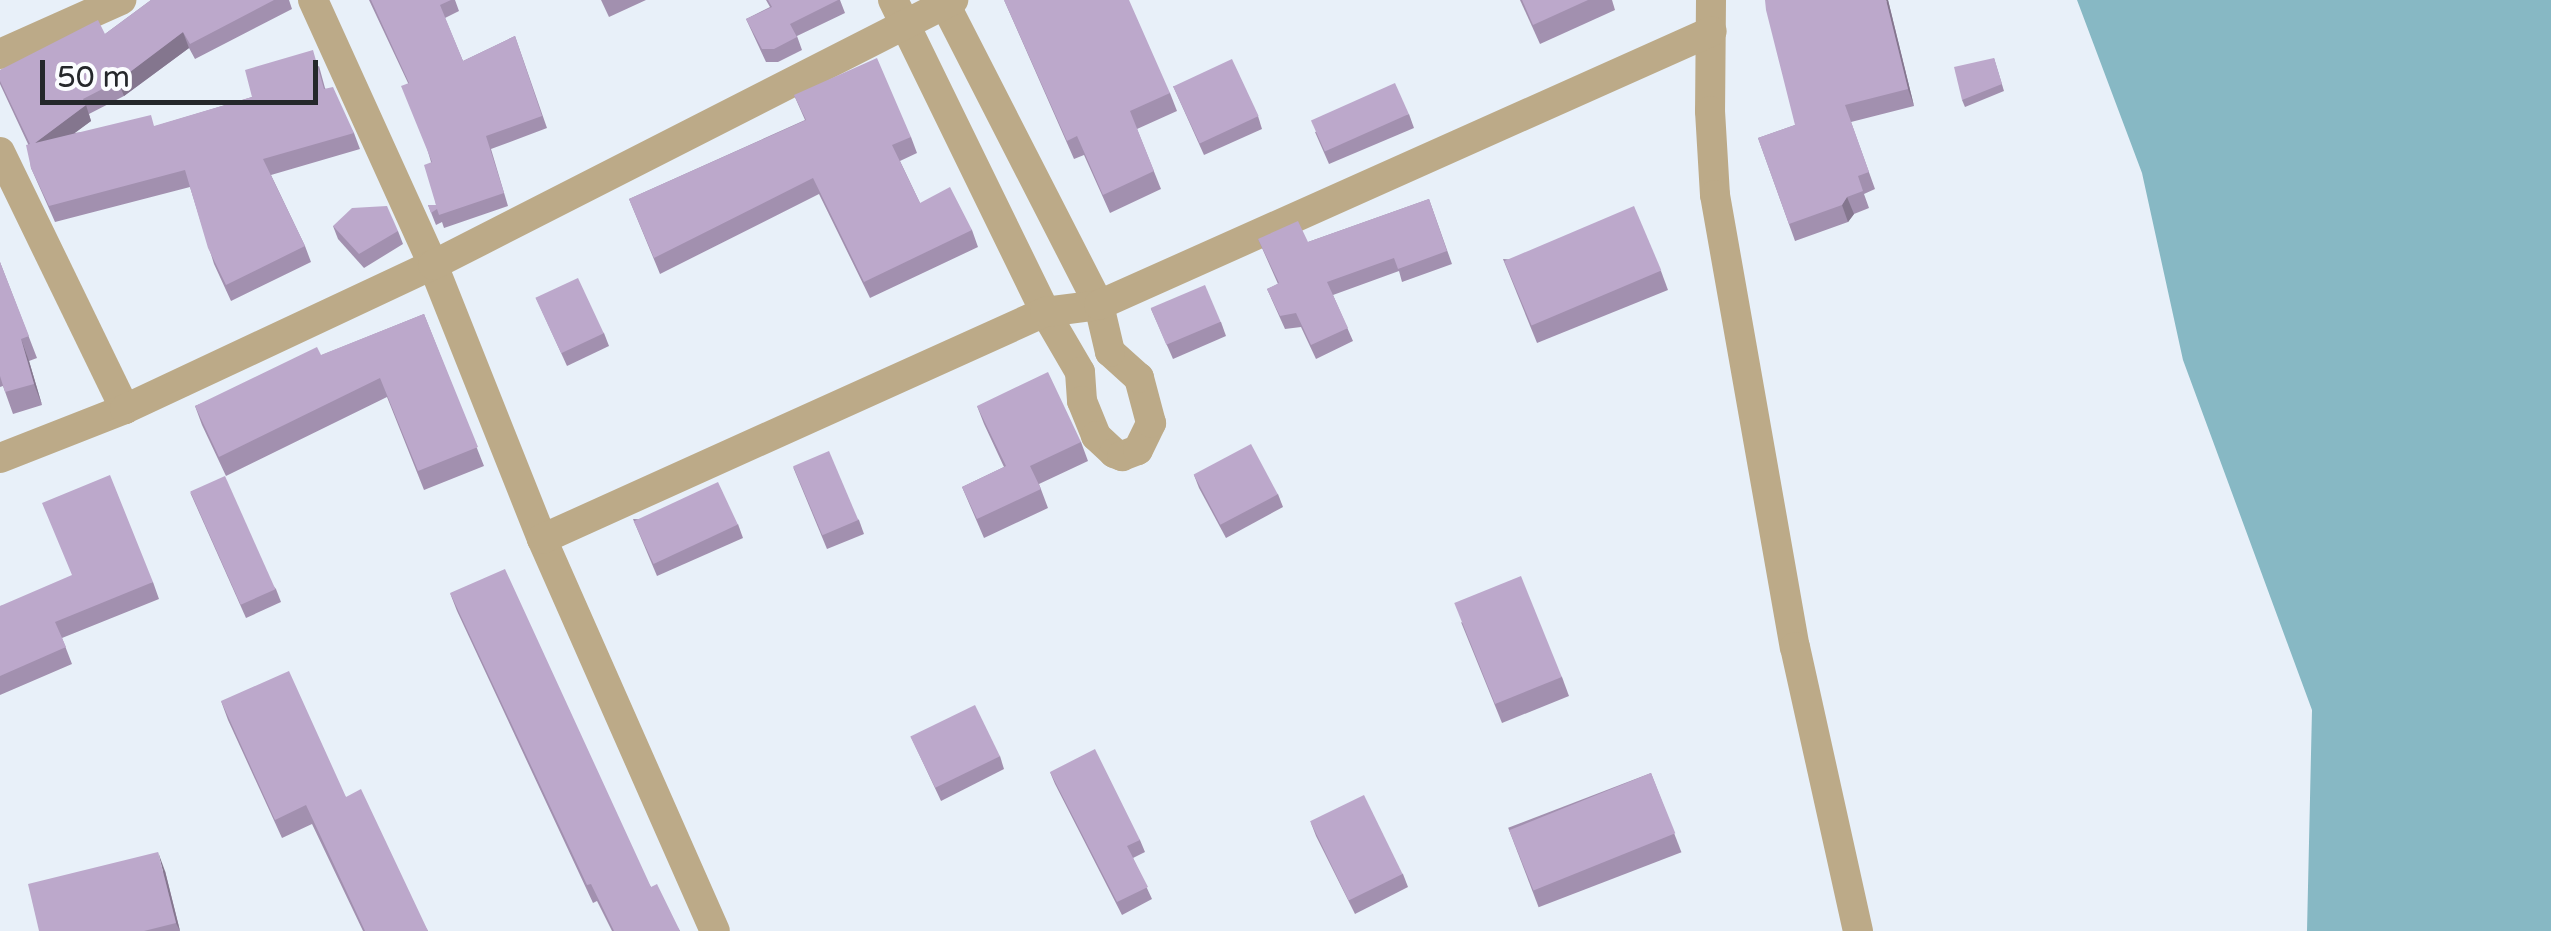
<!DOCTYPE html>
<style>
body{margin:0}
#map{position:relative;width:2551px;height:931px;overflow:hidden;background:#e8f0f9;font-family:"Varela Round",sans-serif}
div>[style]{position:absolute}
.water>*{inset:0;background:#87b8c4}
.minor>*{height:30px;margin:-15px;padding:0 15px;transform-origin:15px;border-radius:15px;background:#bcaa88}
.wall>*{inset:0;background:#a290af;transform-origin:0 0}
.shaded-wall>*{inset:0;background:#84768e}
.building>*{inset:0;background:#bca8cb;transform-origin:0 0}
span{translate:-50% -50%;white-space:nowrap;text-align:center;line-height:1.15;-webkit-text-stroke:9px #fbfdff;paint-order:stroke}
.scale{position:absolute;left:40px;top:60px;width:278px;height:45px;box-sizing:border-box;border:5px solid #25282b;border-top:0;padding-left:12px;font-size:30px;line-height:35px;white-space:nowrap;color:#25282b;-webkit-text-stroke:8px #fbfdff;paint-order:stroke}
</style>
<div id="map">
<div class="water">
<div style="clip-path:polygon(2077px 0,2551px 0,2551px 931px,2307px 931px,2312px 710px,2183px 360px,2142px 173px)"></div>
</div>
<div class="minor">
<div style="left:313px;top:0;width:291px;rotate:65.6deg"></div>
<div style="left:433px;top:265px;width:295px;rotate:68.3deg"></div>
<div style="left:542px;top:539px;width:428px;rotate:66.2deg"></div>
<div style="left:893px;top:0;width:347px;rotate:64deg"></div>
<div style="left:1045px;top:312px;width:69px;rotate:59.7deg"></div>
<div style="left:1080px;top:372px;width:29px;rotate:86deg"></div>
<div style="left:1082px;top:401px;width:38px;rotate:68deg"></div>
<div style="left:1096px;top:436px;width:25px;rotate:43deg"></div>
<div style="left:1114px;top:453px;width:9px;rotate:21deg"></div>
<div style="left:1122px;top:456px;width:17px;rotate:-21deg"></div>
<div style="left:1138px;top:450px;width:30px;rotate:-64deg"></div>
<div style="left:1151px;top:423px;width:47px;rotate:-104.9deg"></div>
<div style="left:1139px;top:378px;width:39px;rotate:-138deg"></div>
<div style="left:1110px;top:352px;width:48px;rotate:-103.2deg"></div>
<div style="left:1099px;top:305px;width:343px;rotate:-117.1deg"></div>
<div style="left:1711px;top:0;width:111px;rotate:90.5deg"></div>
<div style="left:1710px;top:111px;width:84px;rotate:86.6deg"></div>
<div style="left:1715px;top:195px;width:459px;rotate:80deg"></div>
<div style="left:1795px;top:647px;width:291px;rotate:77.5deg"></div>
<div style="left:0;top:54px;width:133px;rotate:-24.1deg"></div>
<div style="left:0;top:152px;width:286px;rotate:64.1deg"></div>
<div style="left:0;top:458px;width:134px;rotate:-21.4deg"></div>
<div style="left:125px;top:409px;width:340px;rotate:-25.1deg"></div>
<div style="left:433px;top:265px;width:584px;rotate:-27deg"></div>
<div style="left:542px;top:539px;width:552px;rotate:-24.29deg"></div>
<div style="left:1045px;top:312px;width:54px;rotate:-7.4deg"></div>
<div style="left:1099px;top:305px;width:671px;rotate:-24.08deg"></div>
</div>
<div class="wall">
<div style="clip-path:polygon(151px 0,289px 0,292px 9px,195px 59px,189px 48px,124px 96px,89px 114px,91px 121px,74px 133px,156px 126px,252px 97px,319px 66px,325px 88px,354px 133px,360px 149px,271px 175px,305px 246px,311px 262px,231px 301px,214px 264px,190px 187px,55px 222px,31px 168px,28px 144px,0 84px,0 70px,105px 34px)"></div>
<div style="clip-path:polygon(369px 0,455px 0,459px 11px,445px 18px,463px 61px,515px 36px,547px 128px,491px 149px,508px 206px,444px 228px,442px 222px,436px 225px,428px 205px,436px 205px,431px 162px,408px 83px)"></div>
<div style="clip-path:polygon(601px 0,646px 0,609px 17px)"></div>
<div style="clip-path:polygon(766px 0,840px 0,845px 13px,797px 36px,802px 50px,778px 62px,766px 62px,746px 19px,770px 7px)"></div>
<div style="clip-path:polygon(1004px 0,1170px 93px,1177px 111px,1137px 129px,1161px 189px,1110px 213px,1084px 155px,1074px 159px)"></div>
<div style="clip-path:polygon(1520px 0,1612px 0,1615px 10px,1540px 44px)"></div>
<div style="clip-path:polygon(1888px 0,1914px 106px,1851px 122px,1875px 189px,1864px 194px,1869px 208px,1854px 214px,1848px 222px,1795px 241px,1758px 138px,1795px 125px)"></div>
<div style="clip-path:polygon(1994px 58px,2004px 91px,1965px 107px,1962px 100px)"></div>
<div style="clip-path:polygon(1173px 86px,1258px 116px,1262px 129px,1204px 155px)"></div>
<div style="clip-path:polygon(794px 95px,911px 137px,917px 153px,900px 161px,920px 203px,972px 230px,978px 247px,870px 298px,819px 194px,660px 274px,629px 199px,805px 120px)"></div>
<div style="clip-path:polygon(1409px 114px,1414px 128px,1329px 164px,1315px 132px)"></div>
<div style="clip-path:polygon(1429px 199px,1452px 264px,1402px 282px,1399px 271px,1333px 295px,1353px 341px,1316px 359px,1301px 327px,1285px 329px,1267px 289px,1278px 284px,1258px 239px,1308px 242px)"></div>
<div style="clip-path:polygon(333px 226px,398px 231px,403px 244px,364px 268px,338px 239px)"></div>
<div style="clip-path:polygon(1503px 259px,1661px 271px,1668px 290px,1537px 343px)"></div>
<div style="clip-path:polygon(0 262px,37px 358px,29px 361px,42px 405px,13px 414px,3px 386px,0 387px)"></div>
<div style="clip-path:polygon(536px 298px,604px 333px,609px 346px,567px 366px)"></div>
<div style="clip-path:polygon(1151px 309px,1221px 322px,1226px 336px,1173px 359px)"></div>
<div style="clip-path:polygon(424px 314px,484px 466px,424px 490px,387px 397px,226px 476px,202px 425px,195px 406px)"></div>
<div style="clip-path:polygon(977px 406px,1081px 442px,1088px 461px,1039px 484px,1048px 508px,984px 538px,962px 487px,1004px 467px,984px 424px)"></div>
<div style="clip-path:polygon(793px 467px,859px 520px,864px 534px,827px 549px)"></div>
<div style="clip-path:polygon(1194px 475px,1278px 494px,1283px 507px,1226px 538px,1199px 488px)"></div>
<div style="clip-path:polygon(190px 492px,276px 589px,281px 602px,246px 618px)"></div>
<div style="clip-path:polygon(633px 519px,738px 524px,743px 538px,657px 576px)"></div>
<div style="clip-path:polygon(153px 582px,159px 599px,62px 638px,72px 664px,0 695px,0 606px)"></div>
<div style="clip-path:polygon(450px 593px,651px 887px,680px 931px,612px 931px,597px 901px,593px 903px,457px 611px)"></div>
<div style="clip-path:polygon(1461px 622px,1562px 677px,1569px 696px,1502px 723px)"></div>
<div style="clip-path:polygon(221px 701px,346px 797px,428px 931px,363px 931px,312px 824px,282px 838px,228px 720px)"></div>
<div style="clip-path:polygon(911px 737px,1000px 756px,1004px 769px,941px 801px)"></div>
<div style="clip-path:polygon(1050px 772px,1140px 840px,1145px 852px,1133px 858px,1152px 899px,1122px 915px,1055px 784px)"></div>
<div style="left:1651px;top:773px;width:85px;height:153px;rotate:69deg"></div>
<div style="clip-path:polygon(1311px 823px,1403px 874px,1408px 887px,1355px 914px,1316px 836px)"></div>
<div style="clip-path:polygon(165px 871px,180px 931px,39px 931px)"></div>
</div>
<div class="shaded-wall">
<div style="clip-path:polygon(1886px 0,1888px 0,1914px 106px,1908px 89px)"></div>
<div style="clip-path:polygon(183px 32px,189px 48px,124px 96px,118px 81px)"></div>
<div style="clip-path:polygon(86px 105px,91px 121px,40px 159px,35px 143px)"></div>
<div style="clip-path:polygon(1847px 197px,1854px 214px,1848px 222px,1842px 205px)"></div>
<div style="clip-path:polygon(21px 339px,29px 361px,42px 405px,34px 384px)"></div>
<div style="clip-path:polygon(158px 852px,165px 871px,180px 931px,176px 923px)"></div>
</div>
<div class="building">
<div style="clip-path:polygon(151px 0,274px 0,190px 44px,183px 32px,118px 81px,83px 99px,86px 105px,35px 143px,151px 115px,154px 126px,252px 97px,245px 70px,313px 50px,324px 89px,333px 87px,354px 133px,263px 159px,305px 246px,226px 285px,208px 248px,185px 170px,49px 206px,31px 168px,26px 145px,30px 144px,0 81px,0 70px,98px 20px,105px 34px)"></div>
<div style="clip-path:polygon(371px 0,451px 0,440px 5px,463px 61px,515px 36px,542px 116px,486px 136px,504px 193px,439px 215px,437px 209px,431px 213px,428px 205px,436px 205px,424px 165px,432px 162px,401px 86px,409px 83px)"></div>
<div style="clip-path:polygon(768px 0,838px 0,790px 24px,797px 37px,774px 49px,762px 49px,746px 19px,772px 7px)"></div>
<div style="clip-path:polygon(1004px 0,1129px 0,1170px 93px,1130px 111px,1154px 171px,1103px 195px,1077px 136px,1067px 141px)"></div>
<div style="clip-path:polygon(1522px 0,1588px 0,1533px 25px)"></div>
<div style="clip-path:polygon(1765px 0,1886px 0,1908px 89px,1845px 105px,1869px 172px,1858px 176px,1863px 191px,1847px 197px,1842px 205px,1789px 224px,1758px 138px,1795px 125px,1766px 10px)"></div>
<div style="clip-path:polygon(877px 58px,911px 137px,892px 145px,920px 203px,950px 187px,972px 230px,864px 282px,813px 178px,654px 258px,629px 199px,806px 120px,794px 95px)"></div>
<div style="clip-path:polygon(1994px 58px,2002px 84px,1962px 100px,1954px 67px)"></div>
<div style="left:1232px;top:59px;width:63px;height:65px;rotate:65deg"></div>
<div style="left:1395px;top:83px;width:34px;height:92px;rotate:66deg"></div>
<div style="clip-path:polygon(1429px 199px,1447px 251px,1398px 269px,1394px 258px,1327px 282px,1348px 328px,1311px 345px,1296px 313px,1280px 316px,1267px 289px,1279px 283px,1258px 239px,1298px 221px,1308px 242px)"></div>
<div style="clip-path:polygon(387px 206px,398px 231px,359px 254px,333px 226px,352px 208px)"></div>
<div style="left:1634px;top:206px;width:70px;height:141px;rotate:67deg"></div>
<div style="clip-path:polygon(0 262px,29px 336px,21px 339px,34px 384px,5px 392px,0 376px)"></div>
<div style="left:578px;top:278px;width:61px;height:47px;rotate:65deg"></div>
<div style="left:1205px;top:285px;width:40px;height:59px;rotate:67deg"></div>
<div style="clip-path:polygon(424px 314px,478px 447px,418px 471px,380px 378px,219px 457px,195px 406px,317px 347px,321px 355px)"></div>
<div style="clip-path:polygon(1048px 372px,1081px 442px,1030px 466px,1041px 489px,977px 519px,962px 487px,1006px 466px,977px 406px)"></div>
<div style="left:1251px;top:444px;width:57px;height:65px;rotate:62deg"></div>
<div style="left:829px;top:451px;width:75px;height:39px;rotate:67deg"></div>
<div style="clip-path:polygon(110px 475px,153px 582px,55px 622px,66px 647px,0 676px,0 606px,72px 575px,42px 503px)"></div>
<div style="left:225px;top:476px;width:124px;height:38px;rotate:66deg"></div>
<div style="left:718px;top:482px;width:47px;height:93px;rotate:65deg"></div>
<div style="clip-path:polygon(505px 569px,651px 887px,657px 884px,680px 931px,614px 931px,591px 884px,587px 885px,450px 593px)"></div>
<div style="left:1521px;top:576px;width:109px;height:72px;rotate:68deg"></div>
<div style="clip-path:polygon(289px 671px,346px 797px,361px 789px,428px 931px,365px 931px,306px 805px,275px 820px,221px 701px)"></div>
<div style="left:975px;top:705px;width:57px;height:72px;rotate:64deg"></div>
<div style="clip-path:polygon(1095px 749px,1140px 840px,1127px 846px,1148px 887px,1117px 902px,1050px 772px)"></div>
<div style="left:1651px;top:773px;width:65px;height:153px;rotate:68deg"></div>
<div style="left:1364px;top:795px;width:88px;height:60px;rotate:64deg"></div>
<div style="clip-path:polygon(158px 852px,176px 923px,144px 931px,39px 931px,28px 884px)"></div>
</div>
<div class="scale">50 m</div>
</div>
